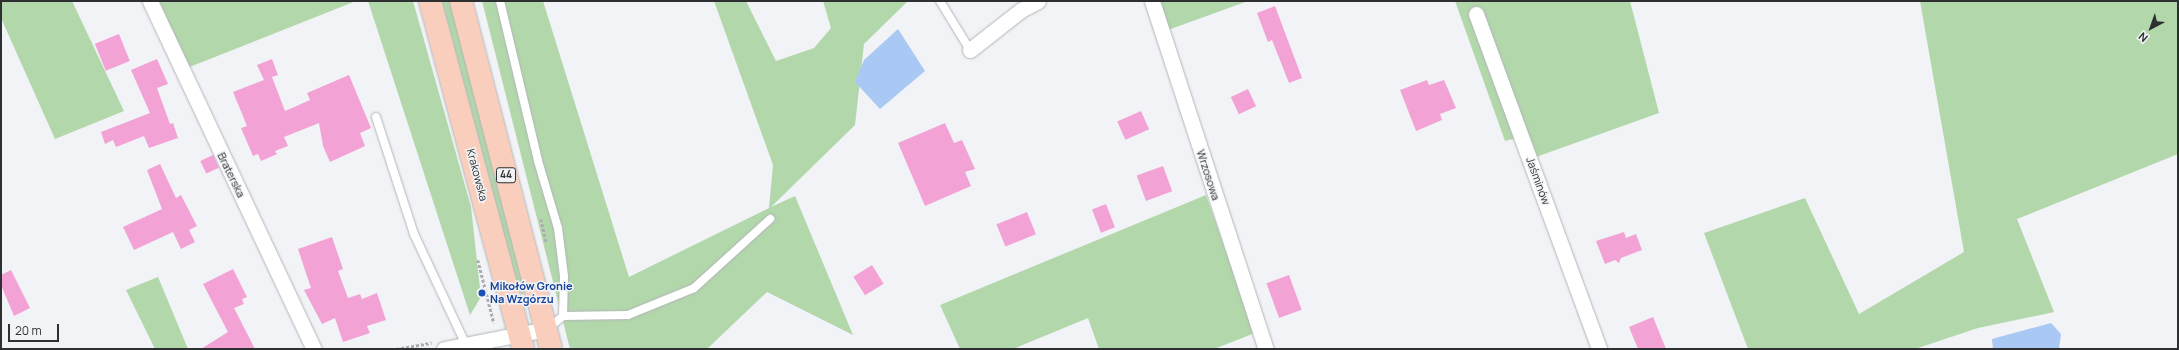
<!DOCTYPE html>
<meta charset="utf-8">
<style>
body{margin:0}
#map{position:relative;width:2179px;height:350px;overflow:hidden;background:#f1f3f6;font-family:Manrope,sans-serif}
div>[style]{position:absolute}
.green>*{inset:0;background:#b2d7ab}
.water>*{inset:0;background:#a9c8f3}
.building>*{inset:0;background:#f3a2d6;transform-origin:0 0}
.path>*{height:2.5px;margin-top:-1.25px;transform-origin:0;background:repeating-linear-gradient(90deg,#abacaf 0 3px,transparent 0 5px)}
.roads{filter:drop-shadow(0 0 1px #b3b5b8) drop-shadow(0 0 1px #b3b5b8)}
.lane>*{height:8px;margin:-4px;padding:0 4px;transform-origin:4px;border-radius:4px;background:#fff}
.street>*{height:15px;margin:-7.5px;padding:0 7.5px;transform-origin:7.5px;border-radius:7.5px;background:#fff}
.primary>*{height:22px;margin:-11px;padding:0 11px;transform-origin:11px;border-radius:11px;background:#facebc}
.dots>*{width:11px;height:11px;translate:-50% -50%;box-sizing:border-box;border:2px solid #f1f3f6;border-radius:50%}
span{translate:-50% -50%;white-space:nowrap;text-align:center;line-height:1.15;-webkit-text-stroke:3px #f1f3f6;paint-order:stroke}
.shield-label span{padding:1px 3px;background:#f1f3f6;border:1px solid;border-radius:3px;-webkit-text-stroke-width:0}
.shield-label{font-size:10px;color:#2e2f30;font-weight:700}
.street-label{font-size:11px;color:#2e2f30}
.transit-label{font-size:11px;color:#164399;font-weight:700}
.left{translate:0 -50%;text-align:left}
.frame{position:absolute;inset:0;border:2px solid #2e2f30;pointer-events:none}
.north{position:absolute;left:2131px;top:8px;width:40px;height:40px;-webkit-text-stroke:3px #f1f3f6;paint-order:stroke;rotate:221deg;font-size:11px;font-weight:700;line-height:16px;text-align:center;color:#2e2f30}
.north::after{content:'';display:block;margin:auto;width:14px;height:18px;background:#2e2f30;clip-path:polygon(50% 0,100% 100%,50% 72%,0 100%)}
.scale{position:absolute;left:8px;top:324px;width:51px;height:18px;box-sizing:border-box;border:2px solid #2e2f30;border-top:0;padding-left:5px;font-size:12px;line-height:14px;white-space:nowrap;color:#2e2f30;-webkit-text-stroke:3px #f1f3f6;paint-order:stroke}
</style>
<div id="map">
<div class="green">
<div style="clip-path:polygon(1px 1px,72px 1px,124px 111px,55px 139px,1px 18px)"></div>
<div style="clip-path:polygon(157px 1px,356px 1px,187px 68px)"></div>
<div style="clip-path:polygon(368px 1px,413px 1px,471px 207px,481px 297px,470px 315px)"></div>
<div style="clip-path:polygon(442px 1px,451px 1px,526px 290px,523px 295px,519px 291px)"></div>
<div style="clip-path:polygon(482px 1px,543px 1px,629px 277px,769px 208px,773px 165px,714px 1px,746px 1px,776px 61px,814px 48px,831px 28px,823px 1px,908px 1px,864px 44px,855px 125px,771px 207px,795px 196px,853px 335px,767px 292px,707px 349px,570px 349px)"></div>
<div style="clip-path:polygon(1152px 1px,1248px 1px,1168px 30px)"></div>
<div style="clip-path:polygon(1455px 1px,1630px 1px,1659px 113px,1536px 157px,1513px 139px,1505px 141px)"></div>
<div style="clip-path:polygon(1920px 1px,2178px 1px,2178px 154px,2017px 219px,2054px 312px,1978px 328px,1915px 349px,1748px 349px,1704px 233px,1805px 198px,1859px 314px,1964px 252px)"></div>
<div style="clip-path:polygon(1206px 195px,1255px 333px,1214px 349px,1099px 349px,1088px 318px,1013px 349px,960px 349px,940px 305px)"></div>
<div style="clip-path:polygon(158px 277px,188px 349px,155px 349px,126px 290px)"></div>
</div>
<div class="water">
<div style="clip-path:polygon(898px 29px,925px 71px,880px 109px,855px 82px,864px 60px)"></div>
<div style="clip-path:polygon(2051px 323px,2061px 334px,2059px 349px,1993px 349px,1992px 339px)"></div>
</div>
<div class="building">
<div style="clip-path:polygon(1275px 6px,1302px 78px,1289px 83px,1272px 40px,1268px 42px,1257px 13px)"></div>
<div style="left:119px;top:34px;width:29px;height:26px;rotate:68deg"></div>
<div style="clip-path:polygon(157px 59px,168px 84px,157px 88px,170px 124px,173px 123px,178px 138px,149px 148px,144px 136px,116px 147px,113px 140px,105px 144px,101px 132px,150px 113px,131px 70px)"></div>
<div style="clip-path:polygon(272px 59px,278px 75px,272px 77px,285px 111px,310px 100px,307px 93px,349px 75px,371px 128px,360px 133px,365px 146px,330px 162px,323px 146px,319px 123px,284px 137px,288px 146px,275px 151px,277px 154px,261px 161px,258px 154px,253px 156px,241px 128px,247px 126px,233px 92px,264px 80px,257px 65px)"></div>
<div style="clip-path:polygon(1427px 80px,1429px 85px,1444px 80px,1456px 108px,1440px 114px,1442px 120px,1416px 131px,1400px 90px)"></div>
<div style="left:1248px;top:89px;width:19px;height:19px;rotate:65deg"></div>
<div style="left:1141px;top:111px;width:20px;height:26px;rotate:66deg"></div>
<div style="clip-path:polygon(945px 123px,954px 143px,962px 140px,975px 169px,965px 172px,971px 186px,925px 206px,898px 143px)"></div>
<div style="left:213px;top:155px;width:14px;height:14px;rotate:65deg"></div>
<div style="clip-path:polygon(160px 164px,176px 198px,181px 195px,197px 226px,189px 230px,195px 242px,181px 249px,173px 232px,134px 250px,123px 227px,162px 209px,147px 170px)"></div>
<div style="left:1163px;top:166px;width:27px;height:28px;rotate:70deg"></div>
<div style="left:1106px;top:204px;width:25px;height:15px;rotate:69deg"></div>
<div style="left:1027px;top:212px;width:24px;height:33px;rotate:68deg"></div>
<div style="clip-path:polygon(1624px 232px,1626px 238px,1636px 234px,1642px 250px,1621px 258px,1619px 263px,1615px 260px,1605px 264px,1596px 241px)"></div>
<div style="clip-path:polygon(332px 237px,343px 269px,338px 271px,348px 298px,360px 294px,362px 299px,377px 293px,386px 320px,367px 326px,370px 333px,343px 342px,335px 318px,322px 324px,304px 290px,311px 288px,298px 249px)"></div>
<div style="left:872px;top:265px;width:22px;height:22px;rotate:58deg"></div>
<div style="clip-path:polygon(233px 269px,247px 297px,242px 299px,244px 304px,234px 308px,255px 349px,201px 349px,228px 332px,203px 284px)"></div>
<div style="clip-path:polygon(11px 270px,30px 308px,14px 316px,1px 285px,1px 275px)"></div>
<div style="left:1289px;top:275px;width:37px;height:24px;rotate:70deg"></div>
<div style="clip-path:polygon(1653px 317px,1666px 349px,1638px 349px,1629px 327px)"></div>
</div>
<div class="path">
<div style="left:541px;top:219px;width:23px;rotate:77deg"></div>
<div style="left:478px;top:260px;width:65px;rotate:75.7deg"></div>
<div style="left:396px;top:349px;width:36px;rotate:-10deg"></div>
</div>
<div class="roads">
<div class="lane">
<div style="left:500px;top:1px;width:164px;rotate:76.6deg"></div>
<div style="left:538px;top:161px;width:70px;rotate:73.4deg"></div>
<div style="left:558px;top:228px;width:48px;rotate:82.9deg"></div>
<div style="left:564px;top:276px;width:40px;rotate:91.4deg"></div>
<div style="left:940px;top:1px;width:57px;rotate:58.5deg"></div>
<div style="left:376px;top:117px;width:123px;rotate:72deg"></div>
<div style="left:414px;top:234px;width:123px;rotate:64.9deg"></div>
<div style="left:547px;top:329px;width:21px;rotate:-39deg"></div>
<div style="left:563px;top:316px;width:65px;rotate:-0.9deg"></div>
<div style="left:628px;top:315px;width:71px;rotate:-22.2deg"></div>
<div style="left:694px;top:288px;width:103px;rotate:-42.2deg"></div>
</div>
<div class="street">
<div style="left:150px;top:1px;width:385px;rotate:64.8deg"></div>
<div style="left:1152px;top:1px;width:366px;rotate:71.9deg"></div>
<div style="left:1476px;top:14px;width:357px;rotate:69.8deg"></div>
<div style="left:970px;top:50px;width:65px;rotate:-38.1deg"></div>
<div style="left:1021px;top:10px;width:19px;rotate:-28deg"></div>
<div style="left:444px;top:349px;width:105px;rotate:-11deg"></div>
</div>
<div class="primary">
<div style="left:430px;top:1px;width:360px;rotate:75deg"></div>
<div style="left:461px;top:1px;width:359px;rotate:75.5deg"></div>
</div>
</div>
<div class="dots">
<div style="left:482px;top:293px;background:#1a4fb4"></div>
</div>
<div class="shield-label">
<span style="left:506px;top:175px">44</span>
</div>
<div class="street-label">
<span style="left:231px;top:175px;rotate:64deg">Braterska</span>
<span style="left:477px;top:175px;rotate:75deg">Krakowska</span>
<span style="left:1208px;top:175px;rotate:72deg">Wrzosowa</span>
<span style="left:1538px;top:181px;rotate:70deg">Jaśminów</span>
</div>
<div class="transit-label">
<span class="left" style="left:490px;top:293px">Mikołów Gronie<br>Na Wzgórzu</span>
</div>
<div class="frame"></div>
<div class="north">N</div>
<div class="scale">20 m</div>
</div>
